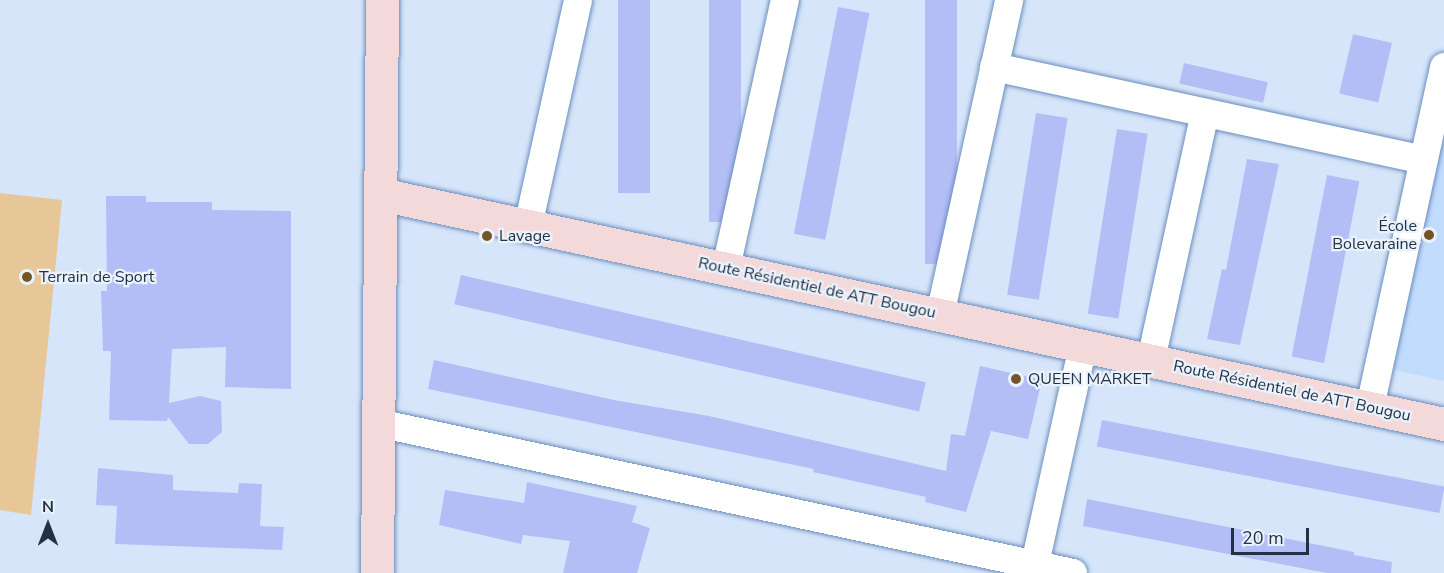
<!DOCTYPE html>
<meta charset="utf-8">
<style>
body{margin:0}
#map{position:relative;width:1444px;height:573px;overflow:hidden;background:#d6e5fa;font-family:"Nunito Sans",sans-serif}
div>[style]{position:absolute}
.built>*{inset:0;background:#c2dcfe}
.green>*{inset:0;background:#e7c698}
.building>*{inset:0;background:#b3bef6;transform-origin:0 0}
.roads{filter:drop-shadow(0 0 2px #6b8ebc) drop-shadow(0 0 2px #6b8ebc)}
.street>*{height:28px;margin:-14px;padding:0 14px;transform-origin:14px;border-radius:14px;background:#fff}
.secondary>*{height:33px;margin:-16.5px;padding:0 16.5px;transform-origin:16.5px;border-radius:16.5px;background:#f4d9db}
.dots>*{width:16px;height:16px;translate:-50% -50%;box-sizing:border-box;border:3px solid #eaf2fc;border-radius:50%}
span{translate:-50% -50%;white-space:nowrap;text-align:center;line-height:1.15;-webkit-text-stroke:4.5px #eaf2fc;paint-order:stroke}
.poi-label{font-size:16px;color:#233145}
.right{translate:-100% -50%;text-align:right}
.left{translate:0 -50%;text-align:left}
.street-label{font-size:16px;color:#233145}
.north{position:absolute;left:18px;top:495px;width:60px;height:60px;-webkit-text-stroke:4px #eaf2fc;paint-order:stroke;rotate:0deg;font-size:16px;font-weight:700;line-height:24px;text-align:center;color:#233145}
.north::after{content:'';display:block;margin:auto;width:21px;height:27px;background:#233145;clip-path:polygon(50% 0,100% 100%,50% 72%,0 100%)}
.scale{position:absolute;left:1231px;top:528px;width:78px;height:27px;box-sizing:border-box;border:3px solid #233145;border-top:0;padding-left:8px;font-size:18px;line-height:21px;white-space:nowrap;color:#233145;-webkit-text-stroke:4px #eaf2fc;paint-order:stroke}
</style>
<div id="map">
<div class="built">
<div style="clip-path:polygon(1444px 102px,1444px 381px,1385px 368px)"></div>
</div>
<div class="green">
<div style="clip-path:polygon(0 193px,62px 200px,31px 515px,0 510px)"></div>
</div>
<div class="building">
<div style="left:618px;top:0;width:32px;height:193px"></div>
<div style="left:709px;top:0;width:32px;height:222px"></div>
<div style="left:925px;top:0;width:32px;height:264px"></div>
<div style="left:838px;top:7px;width:32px;height:231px;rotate:11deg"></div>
<div style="left:1353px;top:34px;width:40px;height:61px;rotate:13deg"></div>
<div style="left:1184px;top:63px;width:86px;height:21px;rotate:13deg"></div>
<div style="left:1036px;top:113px;width:32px;height:184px;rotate:9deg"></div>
<div style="left:1117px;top:129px;width:31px;height:187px;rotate:9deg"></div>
<div style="clip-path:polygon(1247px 159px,1279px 164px,1240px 345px,1207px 339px,1222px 269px,1226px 270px)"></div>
<div style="left:1327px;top:175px;width:33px;height:185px;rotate:11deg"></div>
<div style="clip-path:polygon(106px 196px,146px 196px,146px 202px,212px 202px,212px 210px,291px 211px,291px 389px,225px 387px,226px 347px,172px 349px,169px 403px,200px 396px,221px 401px,222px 432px,208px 444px,189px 444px,168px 417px,167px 421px,109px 420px,111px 351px,103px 351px,101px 291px,107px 291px)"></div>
<div style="left:461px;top:275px;width:477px;height:30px;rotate:13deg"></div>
<div style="clip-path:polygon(434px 360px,614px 400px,709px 416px,946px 471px,951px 434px,965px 436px,980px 366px,1042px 380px,1028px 439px,991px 431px,966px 512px,925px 502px,926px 497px,813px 472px,814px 469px,428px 389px)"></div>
<div style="left:1102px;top:420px;width:349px;height:27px;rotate:11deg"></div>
<div style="clip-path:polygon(98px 468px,173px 475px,173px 490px,238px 493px,239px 483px,262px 484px,260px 526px,284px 527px,282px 550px,115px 544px,117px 506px,96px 505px)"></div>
<div style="clip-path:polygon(527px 482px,637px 506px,632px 522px,650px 528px,637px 573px,563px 573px,570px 541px,523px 535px,521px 544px,439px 525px,445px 490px,524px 503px)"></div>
<div style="clip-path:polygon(1087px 499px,1354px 552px,1354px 555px,1392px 562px,1391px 573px,1327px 573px,1083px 526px)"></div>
</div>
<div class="roads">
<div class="street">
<div style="left:994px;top:67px;width:439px;rotate:12.2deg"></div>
<div style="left:528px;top:226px;width:231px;rotate:-77.5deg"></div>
<div style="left:726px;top:268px;width:274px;rotate:-77.6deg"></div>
<div style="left:940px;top:315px;width:322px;rotate:-77.6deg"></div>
<div style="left:1151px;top:360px;width:253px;rotate:-77.7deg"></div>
<div style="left:1370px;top:407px;width:348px;rotate:-77.7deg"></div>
<div style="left:378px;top:423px;width:711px;rotate:12.18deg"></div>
<div style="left:1033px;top:573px;width:233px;rotate:-77.6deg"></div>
</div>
<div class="secondary">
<div style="left:380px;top:194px;width:1089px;rotate:12.2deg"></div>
<div style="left:377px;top:573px;width:573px;rotate:-89.5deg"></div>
</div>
</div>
<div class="dots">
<div style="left:1429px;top:235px;background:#735529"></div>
<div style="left:487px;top:236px;background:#735529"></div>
<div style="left:27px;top:277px;background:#735529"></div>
<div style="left:1016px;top:379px;background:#735529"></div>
</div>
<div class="poi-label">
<span class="right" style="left:1417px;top:235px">École<br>Bolevaraine</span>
<span class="left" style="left:499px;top:236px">Lavage</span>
<span class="left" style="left:39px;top:277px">Terrain de Sport</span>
<span class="left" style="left:1028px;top:379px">QUEEN MARKET</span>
</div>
<div class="street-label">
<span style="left:817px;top:288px;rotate:12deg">Route Résidentiel de ATT Bougou</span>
<span style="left:1292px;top:391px;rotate:12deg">Route Résidentiel de ATT Bougou</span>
</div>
<div class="north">N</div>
<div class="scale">20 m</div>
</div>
